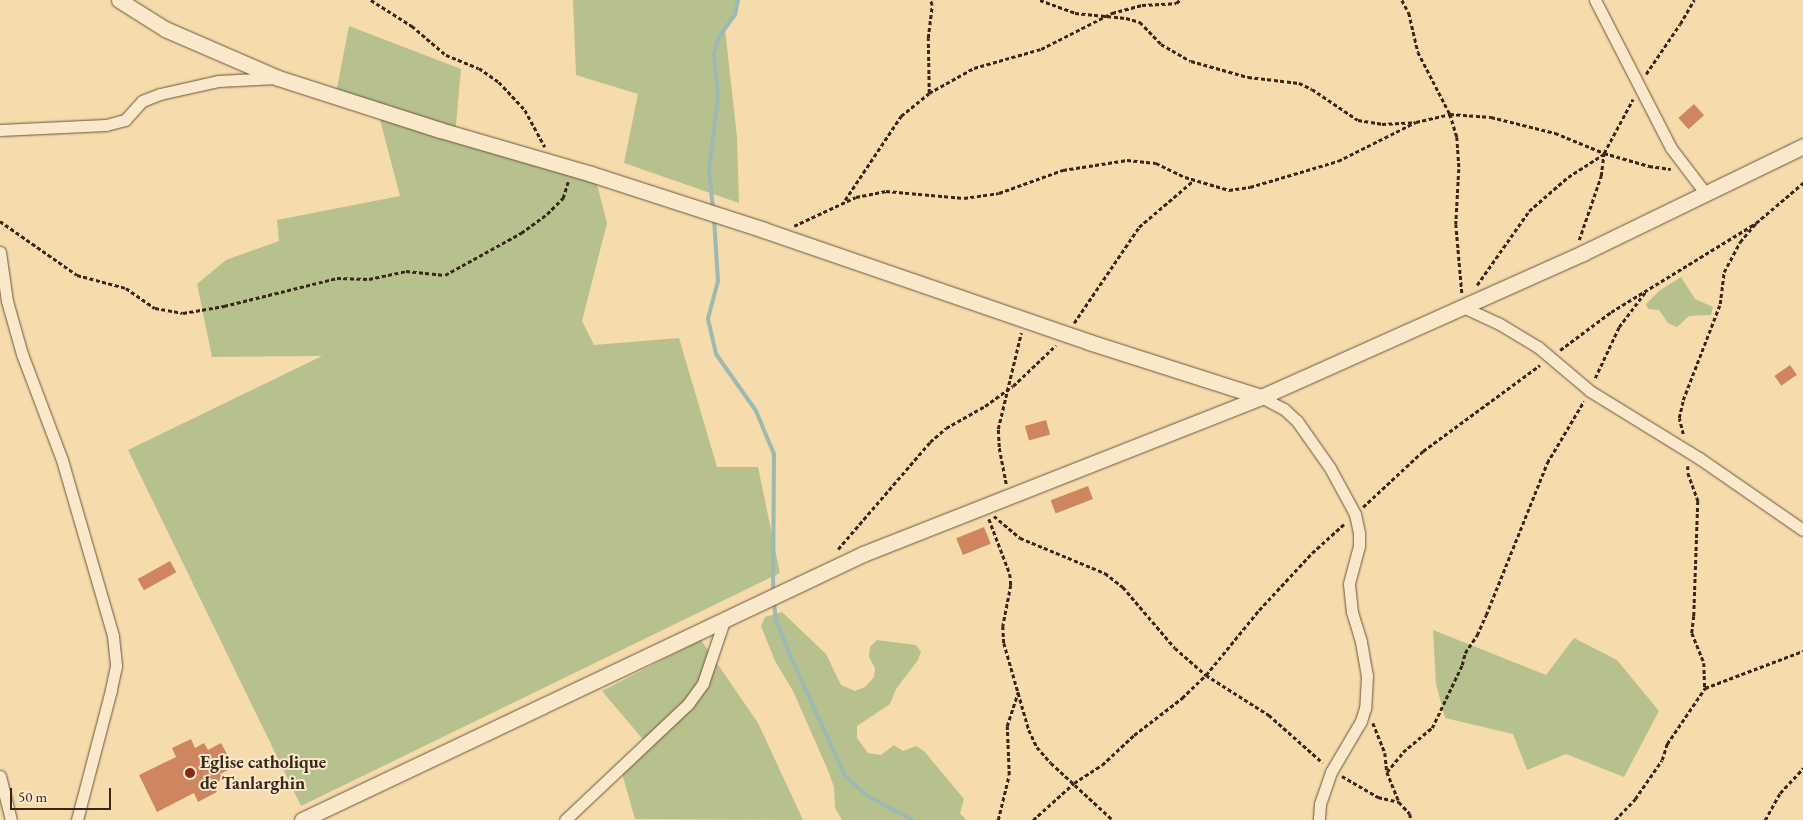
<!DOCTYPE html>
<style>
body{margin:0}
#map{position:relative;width:1803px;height:820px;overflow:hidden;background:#f6dbac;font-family:"EB Garamond",serif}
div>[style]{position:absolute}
.green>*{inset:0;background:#b7c18d}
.stream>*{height:4px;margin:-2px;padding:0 2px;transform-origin:2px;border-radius:2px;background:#9eb9b1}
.building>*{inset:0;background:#cf8660;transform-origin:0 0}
.path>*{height:2.5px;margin-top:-1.25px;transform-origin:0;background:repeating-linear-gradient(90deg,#3a271a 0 4px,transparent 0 6.5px)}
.roads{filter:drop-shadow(0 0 1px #69543e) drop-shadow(0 0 1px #69543e)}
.street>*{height:11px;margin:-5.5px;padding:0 5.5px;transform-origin:5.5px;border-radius:5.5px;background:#f9e8c9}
.secondary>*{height:15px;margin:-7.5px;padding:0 7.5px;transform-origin:7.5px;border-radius:7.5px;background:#f9e8c9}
.dots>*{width:14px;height:14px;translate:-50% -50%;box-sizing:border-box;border:2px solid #f9e8c9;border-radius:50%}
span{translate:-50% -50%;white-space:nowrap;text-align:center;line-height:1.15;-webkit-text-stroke:4px #f9e8c9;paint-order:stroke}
.poi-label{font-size:18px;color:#3a271a;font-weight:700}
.left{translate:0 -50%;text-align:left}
.scale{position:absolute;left:10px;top:788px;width:101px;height:22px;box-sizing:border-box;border:2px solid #3a271a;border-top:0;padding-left:6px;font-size:15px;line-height:18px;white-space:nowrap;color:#3a271a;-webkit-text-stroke:4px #f9e8c9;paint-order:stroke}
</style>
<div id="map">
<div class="green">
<div style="clip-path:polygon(573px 0,738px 0,735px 15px,725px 29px,737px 137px,739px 203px,624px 163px,638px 94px,576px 75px)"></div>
<div style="clip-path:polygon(349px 26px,461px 69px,455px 136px,595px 177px,607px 223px,582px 321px,594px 345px,679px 338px,717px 467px,758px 467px,780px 573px,301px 806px,128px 450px,322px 356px,212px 357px,197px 284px,226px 260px,279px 241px,277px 220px,400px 196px,378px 112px,335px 98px)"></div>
<div style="clip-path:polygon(1681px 277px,1695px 299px,1713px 307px,1711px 315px,1689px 316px,1677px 327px,1668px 323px,1659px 310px,1648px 309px,1646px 304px,1659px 291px)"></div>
<div style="clip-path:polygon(782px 612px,826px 654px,841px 685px,855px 691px,865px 687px,874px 677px,875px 668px,869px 657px,870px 647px,877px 640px,916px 645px,921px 652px,918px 660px,896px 689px,890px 704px,857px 726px,857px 738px,868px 753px,881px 755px,894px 745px,903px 751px,916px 746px,924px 751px,964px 799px,960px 813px,966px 820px,842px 820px,835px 808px,834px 787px,827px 768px,793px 691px,775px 661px,761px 626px,765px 617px)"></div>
<div style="clip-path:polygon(1433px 630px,1546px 675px,1574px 638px,1617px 660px,1659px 711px,1624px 777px,1566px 754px,1527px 770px,1513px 734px,1445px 718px,1436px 684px)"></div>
<div style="clip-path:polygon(701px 640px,758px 723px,803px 820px,635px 819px,620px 766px,646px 743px,602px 691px)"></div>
</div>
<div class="stream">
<div style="left:713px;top:208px;width:38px;rotate:-96deg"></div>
<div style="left:709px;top:170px;width:74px;rotate:-83deg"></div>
<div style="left:718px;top:97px;width:43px;rotate:-95.3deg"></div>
<div style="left:714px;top:54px;width:16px;rotate:-76deg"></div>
<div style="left:718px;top:38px;width:29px;rotate:-54deg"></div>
<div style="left:735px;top:15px;width:15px;rotate:-79deg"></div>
<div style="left:714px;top:218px;width:63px;rotate:86.4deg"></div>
<div style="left:718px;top:281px;width:39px;rotate:105deg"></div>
<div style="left:708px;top:319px;width:36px;rotate:77deg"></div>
<div style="left:716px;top:354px;width:70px;rotate:54.9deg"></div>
<div style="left:756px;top:411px;width:47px;rotate:67.3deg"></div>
<div style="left:774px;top:454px;width:138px;rotate:90.4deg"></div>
<div style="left:774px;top:602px;width:18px;rotate:84deg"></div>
<div style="left:776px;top:620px;width:43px;rotate:68.2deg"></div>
<div style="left:792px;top:660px;width:128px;rotate:65.4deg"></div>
<div style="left:845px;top:776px;width:30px;rotate:41deg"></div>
<div style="left:868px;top:796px;width:51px;rotate:28.1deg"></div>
</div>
<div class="building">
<div style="left:1694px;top:104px;width:15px;height:21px;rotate:48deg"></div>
<div style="left:1790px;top:365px;width:12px;height:19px;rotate:55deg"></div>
<div style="left:1046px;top:420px;width:15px;height:22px;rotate:74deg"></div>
<div style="left:1088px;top:486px;width:14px;height:40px;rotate:69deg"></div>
<div style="left:984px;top:527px;width:18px;height:30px;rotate:68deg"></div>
<div style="left:170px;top:561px;width:13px;height:37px;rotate:61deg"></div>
<div style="clip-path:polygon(191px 739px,195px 748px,204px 743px,208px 750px,221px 743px,234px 767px,220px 774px,223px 779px,213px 784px,217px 792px,198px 802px,194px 793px,157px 812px,139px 775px,176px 757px,172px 748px)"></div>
</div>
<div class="path">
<div style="left:371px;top:0;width:49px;rotate:32.4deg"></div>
<div style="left:412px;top:26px;width:45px;rotate:40.5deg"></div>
<div style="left:446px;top:55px;width:35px;rotate:22deg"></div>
<div style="left:479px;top:68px;width:24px;rotate:35deg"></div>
<div style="left:499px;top:82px;width:38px;rotate:47deg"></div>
<div style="left:525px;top:110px;width:42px;rotate:61.6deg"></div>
<div style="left:1040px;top:0;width:37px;rotate:20deg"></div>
<div style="left:1075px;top:13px;width:51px;rotate:5.6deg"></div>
<div style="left:1126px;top:18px;width:15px;rotate:16deg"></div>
<div style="left:1140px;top:22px;width:30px;rotate:46deg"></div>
<div style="left:1161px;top:44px;width:34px;rotate:30deg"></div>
<div style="left:1191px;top:61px;width:59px;rotate:15.7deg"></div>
<div style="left:1248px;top:77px;width:51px;rotate:6.7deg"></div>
<div style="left:1299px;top:83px;width:14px;rotate:25deg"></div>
<div style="left:1312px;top:89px;width:55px;rotate:34deg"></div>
<div style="left:1358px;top:120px;width:24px;rotate:9deg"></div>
<div style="left:1382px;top:124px;width:33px;rotate:-3deg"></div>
<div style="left:1402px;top:0;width:15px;rotate:62deg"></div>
<div style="left:1409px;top:13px;width:40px;rotate:77deg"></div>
<div style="left:1418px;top:52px;width:70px;rotate:62.7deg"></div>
<div style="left:1450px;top:114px;width:24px;rotate:73deg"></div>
<div style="left:1457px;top:137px;width:32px;rotate:86deg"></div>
<div style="left:1459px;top:169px;width:55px;rotate:93.1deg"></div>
<div style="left:1456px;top:224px;width:69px;rotate:85deg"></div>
<div style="left:1646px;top:74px;width:60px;rotate:-55.8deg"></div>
<div style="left:1680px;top:24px;width:28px;rotate:-60deg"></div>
<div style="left:929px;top:93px;width:55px;rotate:-91deg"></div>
<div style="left:928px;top:38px;width:33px;rotate:-83deg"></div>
<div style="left:932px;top:5px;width:5px;rotate:-112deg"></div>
<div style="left:845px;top:200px;width:101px;rotate:-56.3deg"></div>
<div style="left:901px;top:116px;width:36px;rotate:-39deg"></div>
<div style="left:929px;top:93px;width:51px;rotate:-29.1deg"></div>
<div style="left:974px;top:68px;width:70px;rotate:-15.8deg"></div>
<div style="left:1041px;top:49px;width:80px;rotate:-26.9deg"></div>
<div style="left:1112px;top:13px;width:31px;rotate:-15deg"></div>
<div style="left:1142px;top:5px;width:34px;rotate:-3deg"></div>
<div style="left:1176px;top:3px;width:5px;rotate:-37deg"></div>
<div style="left:0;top:221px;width:94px;rotate:35deg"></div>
<div style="left:77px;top:275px;width:51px;rotate:14.9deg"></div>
<div style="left:126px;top:288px;width:35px;rotate:35deg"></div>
<div style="left:155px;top:308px;width:28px;rotate:10deg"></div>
<div style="left:183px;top:313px;width:42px;rotate:-9.7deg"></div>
<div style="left:224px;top:306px;width:116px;rotate:-13.9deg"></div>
<div style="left:337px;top:278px;width:32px;rotate:2deg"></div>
<div style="left:369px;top:279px;width:38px;rotate:-12deg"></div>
<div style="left:406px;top:271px;width:39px;rotate:6deg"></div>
<div style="left:445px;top:275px;width:87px;rotate:-28.9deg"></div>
<div style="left:521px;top:233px;width:32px;rotate:-36deg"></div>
<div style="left:547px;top:214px;width:23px;rotate:-45deg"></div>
<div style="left:563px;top:198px;width:17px;rotate:-73deg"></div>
<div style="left:794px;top:226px;width:68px;rotate:-25.1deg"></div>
<div style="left:856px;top:197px;width:31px;rotate:-11deg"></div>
<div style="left:886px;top:191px;width:78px;rotate:5.1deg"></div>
<div style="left:964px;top:198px;width:35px;rotate:-8deg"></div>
<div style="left:999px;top:193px;width:68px;rotate:-19.8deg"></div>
<div style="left:1063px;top:170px;width:65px;rotate:-8.9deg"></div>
<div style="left:1127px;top:160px;width:29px;rotate:6deg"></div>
<div style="left:1156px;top:163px;width:32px;rotate:26deg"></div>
<div style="left:1185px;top:177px;width:46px;rotate:16.5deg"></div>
<div style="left:1229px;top:190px;width:21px;rotate:-8deg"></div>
<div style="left:1250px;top:187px;width:92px;rotate:-16.5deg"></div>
<div style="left:1338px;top:161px;width:87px;rotate:-26.6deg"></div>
<div style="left:1416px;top:122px;width:35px;rotate:-13deg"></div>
<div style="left:1450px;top:114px;width:41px;rotate:4.2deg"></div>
<div style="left:1491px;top:117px;width:66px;rotate:14deg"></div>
<div style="left:1555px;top:133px;width:53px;rotate:22.2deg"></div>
<div style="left:1604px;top:153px;width:47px;rotate:16.1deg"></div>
<div style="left:1649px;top:166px;width:22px;rotate:8deg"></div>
<div style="left:1579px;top:240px;width:68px;rotate:-71deg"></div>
<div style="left:1601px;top:176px;width:23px;rotate:-83deg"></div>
<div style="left:1604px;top:153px;width:61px;rotate:-61.8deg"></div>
<div style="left:1477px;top:285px;width:90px;rotate:-54.9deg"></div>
<div style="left:1529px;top:211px;width:52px;rotate:-41.1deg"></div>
<div style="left:1568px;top:177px;width:43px;rotate:-32.6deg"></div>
<div style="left:1074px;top:323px;width:116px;rotate:-55.9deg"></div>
<div style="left:1139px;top:227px;width:72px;rotate:-40.5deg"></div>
<div style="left:1560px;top:350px;width:64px;rotate:-36.7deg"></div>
<div style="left:1611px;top:312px;width:170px;rotate:-31.5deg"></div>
<div style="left:1595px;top:378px;width:56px;rotate:-64.8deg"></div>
<div style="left:1619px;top:327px;width:45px;rotate:-53.1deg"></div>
<div style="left:1683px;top:434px;width:16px;rotate:-104deg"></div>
<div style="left:1679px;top:418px;width:18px;rotate:-77deg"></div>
<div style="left:1683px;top:400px;width:103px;rotate:-68.9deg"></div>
<div style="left:1720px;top:304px;width:32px;rotate:-83deg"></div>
<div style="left:1724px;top:272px;width:34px;rotate:-62deg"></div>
<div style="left:1740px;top:242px;width:25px;rotate:-50deg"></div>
<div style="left:1756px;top:223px;width:62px;rotate:-40.4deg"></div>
<div style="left:1688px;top:466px;width:7px;rotate:90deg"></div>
<div style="left:1688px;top:473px;width:30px;rotate:70deg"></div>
<div style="left:1698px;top:501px;width:115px;rotate:92deg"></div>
<div style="left:1694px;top:616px;width:17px;rotate:97deg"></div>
<div style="left:1692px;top:633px;width:32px;rotate:68deg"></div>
<div style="left:1704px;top:663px;width:25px;rotate:88deg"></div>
<div style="left:1006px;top:484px;width:38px;rotate:-101deg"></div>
<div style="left:999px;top:447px;width:18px;rotate:-93deg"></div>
<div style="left:998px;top:429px;width:99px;rotate:-76.5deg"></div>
<div style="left:1363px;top:507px;width:82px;rotate:-43deg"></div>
<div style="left:1423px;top:451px;width:145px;rotate:-36.3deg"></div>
<div style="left:994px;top:516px;width:34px;rotate:40deg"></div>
<div style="left:1020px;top:538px;width:92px;rotate:22.4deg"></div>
<div style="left:1105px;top:573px;width:23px;rotate:38deg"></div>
<div style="left:1123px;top:587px;width:80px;rotate:49.6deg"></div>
<div style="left:1175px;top:648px;width:41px;rotate:41.1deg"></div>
<div style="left:1206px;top:675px;width:75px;rotate:32.4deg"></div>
<div style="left:1269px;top:715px;width:72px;rotate:41.6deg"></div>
<div style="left:989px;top:519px;width:59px;rotate:69.1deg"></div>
<div style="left:1010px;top:574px;width:11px;rotate:85deg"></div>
<div style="left:1011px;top:585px;width:42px;rotate:101deg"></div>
<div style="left:1003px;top:626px;width:17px;rotate:87deg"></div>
<div style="left:1004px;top:643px;width:91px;rotate:74deg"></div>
<div style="left:1029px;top:730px;width:19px;rotate:65deg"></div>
<div style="left:1037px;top:747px;width:21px;rotate:49deg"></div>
<div style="left:1051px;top:763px;width:84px;rotate:42.6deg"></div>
<div style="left:838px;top:549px;width:141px;rotate:-49.3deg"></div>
<div style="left:930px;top:442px;width:21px;rotate:-41deg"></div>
<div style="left:946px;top:428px;width:45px;rotate:-29.4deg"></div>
<div style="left:985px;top:406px;width:34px;rotate:-36deg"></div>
<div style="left:1013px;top:386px;width:59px;rotate:-43.6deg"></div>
<div style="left:1373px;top:723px;width:32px;rotate:68deg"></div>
<div style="left:1385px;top:753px;width:19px;rotate:84deg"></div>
<div style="left:1387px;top:772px;width:32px;rotate:68deg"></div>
<div style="left:1399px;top:802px;width:16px;rotate:47deg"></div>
<div style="left:1410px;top:814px;width:6px;rotate:81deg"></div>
<div style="left:1387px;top:772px;width:26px;rotate:-51deg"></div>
<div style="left:1403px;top:752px;width:38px;rotate:-40deg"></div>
<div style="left:1432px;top:728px;width:70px;rotate:-64.5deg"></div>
<div style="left:1462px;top:665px;width:12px;rotate:-76deg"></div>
<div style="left:1465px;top:653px;width:22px;rotate:-56deg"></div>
<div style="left:1477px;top:635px;width:22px;rotate:-66deg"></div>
<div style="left:1486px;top:615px;width:164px;rotate:-68.1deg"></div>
<div style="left:1547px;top:463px;width:72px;rotate:-59.2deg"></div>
<div style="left:1342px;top:776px;width:42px;rotate:30.3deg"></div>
<div style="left:1378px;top:797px;width:22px;rotate:13deg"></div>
<div style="left:998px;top:820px;width:46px;rotate:-76.3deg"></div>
<div style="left:1009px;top:775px;width:49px;rotate:-92.3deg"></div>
<div style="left:1007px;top:726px;width:36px;rotate:-72deg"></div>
<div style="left:1033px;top:820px;width:55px;rotate:-42.1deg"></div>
<div style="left:1074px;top:783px;width:33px;rotate:-33deg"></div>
<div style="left:1102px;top:765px;width:44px;rotate:-43.2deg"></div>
<div style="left:1134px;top:735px;width:61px;rotate:-37.6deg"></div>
<div style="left:1182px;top:698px;width:33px;rotate:-44deg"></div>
<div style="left:1206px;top:675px;width:84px;rotate:-50.8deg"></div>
<div style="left:1259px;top:610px;width:78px;rotate:-47.1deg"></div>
<div style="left:1312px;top:553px;width:43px;rotate:-42.2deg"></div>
<div style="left:1615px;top:820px;width:29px;rotate:-46deg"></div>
<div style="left:1635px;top:799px;width:47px;rotate:-55.3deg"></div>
<div style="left:1662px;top:760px;width:17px;rotate:-73deg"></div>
<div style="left:1667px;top:744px;width:68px;rotate:-55.8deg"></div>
<div style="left:1705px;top:688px;width:105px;rotate:-20.7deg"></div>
<div style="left:1765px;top:820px;width:31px;rotate:-61deg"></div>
<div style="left:1780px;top:793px;width:34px;rotate:-47deg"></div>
</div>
<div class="roads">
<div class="street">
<div style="left:1595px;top:0;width:166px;rotate:62.8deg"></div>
<div style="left:1671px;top:148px;width:58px;rotate:52.7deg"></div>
<div style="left:0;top:130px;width:106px;rotate:-2.7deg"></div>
<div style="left:106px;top:125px;width:20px;rotate:-15deg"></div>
<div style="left:125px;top:120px;width:25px;rotate:-48deg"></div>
<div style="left:142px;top:101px;width:19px;rotate:-21deg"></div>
<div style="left:160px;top:94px;width:59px;rotate:-12.6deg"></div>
<div style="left:218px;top:81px;width:58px;rotate:-3deg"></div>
<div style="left:0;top:252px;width:49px;rotate:81.9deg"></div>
<div style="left:7px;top:301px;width:55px;rotate:74.2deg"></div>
<div style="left:22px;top:354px;width:113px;rotate:69.3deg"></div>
<div style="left:62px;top:460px;width:183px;rotate:73.8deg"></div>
<div style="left:113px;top:636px;width:30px;rotate:84deg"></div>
<div style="left:116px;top:666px;width:25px;rotate:102deg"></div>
<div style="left:111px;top:690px;width:134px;rotate:104.7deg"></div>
<div style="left:1463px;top:307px;width:38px;rotate:25deg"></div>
<div style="left:1498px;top:323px;width:47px;rotate:31deg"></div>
<div style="left:1538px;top:347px;width:68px;rotate:40.2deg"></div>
<div style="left:1590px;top:391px;width:128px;rotate:31.6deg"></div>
<div style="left:1699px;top:458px;width:126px;rotate:34.7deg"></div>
<div style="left:1261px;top:397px;width:26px;rotate:28deg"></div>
<div style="left:1284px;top:409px;width:18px;rotate:43deg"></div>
<div style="left:1297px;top:421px;width:57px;rotate:54.9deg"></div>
<div style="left:1330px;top:468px;width:52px;rotate:61.5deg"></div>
<div style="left:1355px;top:514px;width:19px;rotate:78deg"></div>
<div style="left:1359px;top:533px;width:13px;rotate:90deg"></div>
<div style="left:1359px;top:546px;width:39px;rotate:105deg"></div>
<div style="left:1349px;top:584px;width:28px;rotate:84deg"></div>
<div style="left:1352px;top:612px;width:31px;rotate:73deg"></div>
<div style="left:1361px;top:642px;width:34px;rotate:80deg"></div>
<div style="left:1367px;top:675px;width:33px;rotate:93deg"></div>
<div style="left:1365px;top:708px;width:14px;rotate:107deg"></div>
<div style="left:1361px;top:721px;width:59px;rotate:120.5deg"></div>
<div style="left:1331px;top:772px;width:34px;rotate:109deg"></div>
<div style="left:1320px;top:804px;width:16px;rotate:94deg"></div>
<div style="left:0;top:776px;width:45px;rotate:76deg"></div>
<div style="left:565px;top:820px;width:169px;rotate:-43.3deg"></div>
<div style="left:688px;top:704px;width:26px;rotate:-54deg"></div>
<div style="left:703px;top:683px;width:69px;rotate:-71.3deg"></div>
</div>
<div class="secondary">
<div style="left:119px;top:0;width:54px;rotate:32.2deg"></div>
<div style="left:165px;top:29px;width:123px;rotate:23.4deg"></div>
<div style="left:278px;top:78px;width:170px;rotate:17.8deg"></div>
<div style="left:440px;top:130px;width:157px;rotate:16.2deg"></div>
<div style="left:591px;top:174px;width:182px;rotate:17.9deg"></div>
<div style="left:764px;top:230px;width:344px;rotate:19deg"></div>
<div style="left:1089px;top:342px;width:181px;rotate:17.7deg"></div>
<div style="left:302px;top:820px;width:621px;rotate:-25.37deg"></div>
<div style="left:863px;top:554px;width:428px;rotate:-21.5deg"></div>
<div style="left:1261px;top:397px;width:353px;rotate:-24.1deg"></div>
<div style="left:1583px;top:253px;width:245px;rotate:-25.9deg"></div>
</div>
</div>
<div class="dots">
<div style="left:190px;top:773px;background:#8f2418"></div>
</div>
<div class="poi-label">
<span class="left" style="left:200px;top:773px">Eglise catholique<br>de Tanlarghin</span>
</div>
<div class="scale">50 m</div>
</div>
